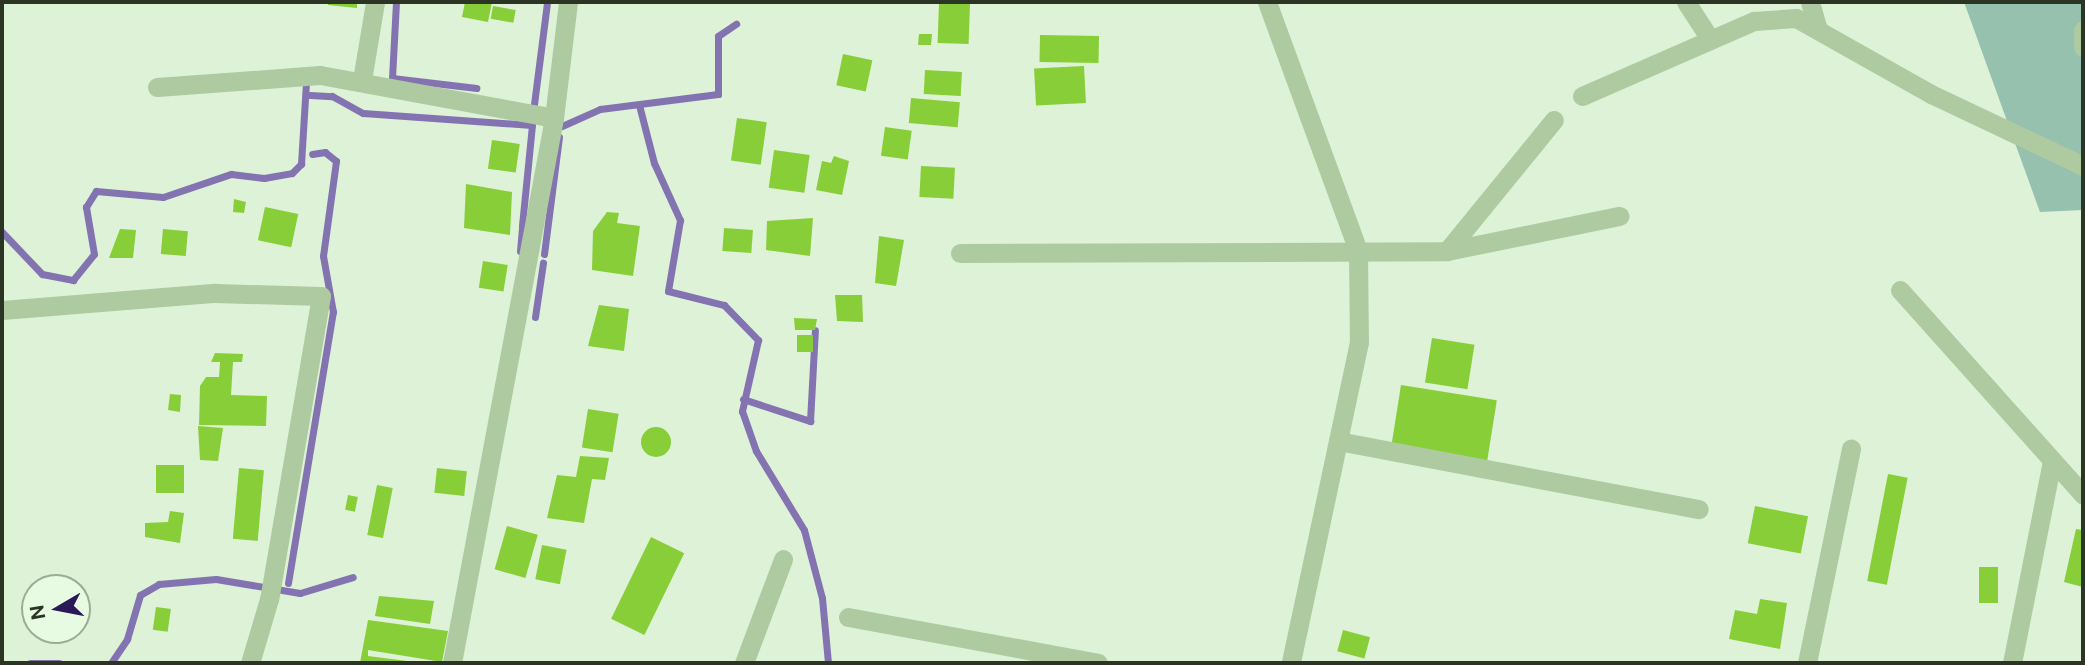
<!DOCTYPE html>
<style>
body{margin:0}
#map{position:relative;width:2085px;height:665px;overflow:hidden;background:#ddf2d6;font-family:"Public Sans",sans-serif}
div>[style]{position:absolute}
.green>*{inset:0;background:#95c1ae}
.stream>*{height:7px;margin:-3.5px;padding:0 3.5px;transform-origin:3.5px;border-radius:3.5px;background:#8373b1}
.building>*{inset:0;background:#88ce38;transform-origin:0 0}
.round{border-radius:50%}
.minor>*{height:19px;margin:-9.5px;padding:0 9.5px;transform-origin:9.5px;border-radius:9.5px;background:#aecaa1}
span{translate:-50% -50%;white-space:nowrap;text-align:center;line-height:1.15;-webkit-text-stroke:5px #e7fae2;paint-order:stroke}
.frame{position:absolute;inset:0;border:4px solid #2c3424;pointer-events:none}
.north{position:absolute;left:21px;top:574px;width:70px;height:70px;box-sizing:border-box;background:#e7fae2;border:2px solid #9cab96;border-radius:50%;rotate:260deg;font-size:19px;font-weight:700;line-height:28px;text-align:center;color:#2c3424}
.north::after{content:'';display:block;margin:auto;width:24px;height:32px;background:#2b1858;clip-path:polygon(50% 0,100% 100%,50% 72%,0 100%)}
</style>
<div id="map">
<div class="green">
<div style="clip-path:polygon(1964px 2px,2083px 2px,2083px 210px,2040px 212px)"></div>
</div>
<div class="stream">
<div style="left:396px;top:2px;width:76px;rotate:93deg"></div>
<div style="left:392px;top:78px;width:85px;rotate:6.8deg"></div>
<div style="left:310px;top:95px;width:22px;rotate:3deg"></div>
<div style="left:332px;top:96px;width:35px;rotate:29deg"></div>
<div style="left:363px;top:113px;width:169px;rotate:4.1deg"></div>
<div style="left:532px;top:125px;width:101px;rotate:95.7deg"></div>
<div style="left:639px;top:105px;width:60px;rotate:75.5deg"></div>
<div style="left:654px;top:163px;width:63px;rotate:65.5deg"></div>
<div style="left:680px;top:220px;width:72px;rotate:99.6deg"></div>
<div style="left:668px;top:291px;width:58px;rotate:14deg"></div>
<div style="left:724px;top:305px;width:49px;rotate:45.8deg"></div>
<div style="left:758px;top:340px;width:73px;rotate:102.7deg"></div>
<div style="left:742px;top:411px;width:42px;rotate:70.7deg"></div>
<div style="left:756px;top:451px;width:92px;rotate:58.7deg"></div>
<div style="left:804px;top:530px;width:70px;rotate:75.2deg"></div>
<div style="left:822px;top:598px;width:65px;rotate:84.7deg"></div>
<div style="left:533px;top:112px;width:111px;rotate:-82.7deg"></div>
<div style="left:562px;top:126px;width:42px;rotate:-24.1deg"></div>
<div style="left:600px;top:109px;width:119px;rotate:-7.2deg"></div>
<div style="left:718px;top:94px;width:58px;rotate:-90deg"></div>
<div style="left:718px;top:36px;width:22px;rotate:-34deg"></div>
<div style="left:2px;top:232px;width:58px;rotate:46.4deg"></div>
<div style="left:42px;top:274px;width:32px;rotate:11deg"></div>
<div style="left:73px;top:280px;width:33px;rotate:-51deg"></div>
<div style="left:94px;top:254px;width:48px;rotate:-99.7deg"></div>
<div style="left:86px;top:207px;width:19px;rotate:-58deg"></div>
<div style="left:96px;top:191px;width:67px;rotate:5.1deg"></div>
<div style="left:163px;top:197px;width:72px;rotate:-18.7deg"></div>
<div style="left:231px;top:174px;width:33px;rotate:7deg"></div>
<div style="left:264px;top:178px;width:28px;rotate:-10deg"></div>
<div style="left:292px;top:173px;width:13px;rotate:-45deg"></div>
<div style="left:301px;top:164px;width:81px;rotate:-86.5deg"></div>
<div style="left:520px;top:251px;width:24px;rotate:-85deg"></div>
<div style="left:544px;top:254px;width:118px;rotate:-82.7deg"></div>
<div style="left:535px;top:317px;width:55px;rotate:-81.6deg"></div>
<div style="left:743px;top:399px;width:71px;rotate:18.2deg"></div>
<div style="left:810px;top:421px;width:91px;rotate:-86.9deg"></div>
<div style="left:288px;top:583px;width:275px;rotate:-80.6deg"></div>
<div style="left:333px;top:312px;width:57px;rotate:-100.1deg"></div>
<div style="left:323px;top:256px;width:96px;rotate:-82.2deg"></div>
<div style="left:336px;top:161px;width:14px;rotate:-141deg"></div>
<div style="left:325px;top:152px;width:13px;rotate:171deg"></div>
<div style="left:30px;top:663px;width:29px"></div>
<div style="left:111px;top:663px;width:29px;rotate:-56deg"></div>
<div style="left:127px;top:639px;width:46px;rotate:-73.5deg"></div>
<div style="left:140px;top:595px;width:22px;rotate:-30deg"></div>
<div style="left:159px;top:584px;width:57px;rotate:-5deg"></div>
<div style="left:216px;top:579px;width:85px;rotate:9.5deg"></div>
<div style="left:300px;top:593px;width:55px;rotate:-16.8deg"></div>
</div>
<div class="building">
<div style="clip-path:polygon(328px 2px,357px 2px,357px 8px,328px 5px)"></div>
<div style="clip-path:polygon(465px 2px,492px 2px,488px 22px,462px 17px)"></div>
<div style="left:939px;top:3px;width:31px;height:40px;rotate:2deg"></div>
<div style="left:493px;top:6px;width:23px;height:13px;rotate:10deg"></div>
<div style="clip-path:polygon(919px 34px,932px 34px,931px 45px,918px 45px)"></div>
<div style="left:1040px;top:35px;width:59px;height:27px;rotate:1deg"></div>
<div style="left:843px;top:54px;width:30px;height:32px;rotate:12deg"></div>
<div style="left:1084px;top:66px;width:37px;height:50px;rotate:87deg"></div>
<div style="left:925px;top:70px;width:37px;height:24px;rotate:3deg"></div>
<div style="left:911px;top:98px;width:49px;height:25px;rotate:5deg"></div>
<div style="left:737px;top:118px;width:30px;height:43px;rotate:8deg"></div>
<div style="left:885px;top:127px;width:27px;height:29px;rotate:8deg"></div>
<div style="left:492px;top:140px;width:28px;height:29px;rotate:8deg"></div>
<div style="left:774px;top:150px;width:36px;height:38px;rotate:8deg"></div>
<div style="clip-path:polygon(834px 156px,849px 161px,842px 195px,816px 190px,822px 161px,831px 163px)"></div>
<div style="left:921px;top:166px;width:34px;height:31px;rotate:3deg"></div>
<div style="clip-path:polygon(466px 184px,512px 192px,510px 235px,464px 228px)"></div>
<div style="clip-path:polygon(234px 199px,246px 202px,244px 213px,233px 212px)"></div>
<div style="left:265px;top:207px;width:34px;height:34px;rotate:12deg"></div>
<div style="clip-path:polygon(607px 212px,619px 213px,617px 223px,640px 226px,633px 276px,592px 270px,593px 231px)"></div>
<div style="clip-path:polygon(813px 218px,810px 256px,766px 250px,767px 221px)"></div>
<div style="left:724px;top:228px;width:29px;height:23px;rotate:4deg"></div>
<div style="clip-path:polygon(120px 229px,136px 230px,133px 258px,109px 258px)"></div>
<div style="left:163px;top:229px;width:25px;height:25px;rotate:5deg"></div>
<div style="clip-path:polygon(879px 236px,904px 240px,896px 286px,875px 283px)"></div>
<div style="left:483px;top:261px;width:25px;height:27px;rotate:9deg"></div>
<div style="clip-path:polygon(835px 295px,862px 295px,863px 322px,837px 321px)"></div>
<div style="clip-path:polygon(599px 305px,629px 309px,624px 351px,588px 346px)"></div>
<div style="clip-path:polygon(794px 318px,817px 319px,815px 330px,795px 330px)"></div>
<div style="left:797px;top:335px;width:16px;height:17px"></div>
<div style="left:1432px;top:338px;width:43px;height:45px;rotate:9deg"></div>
<div style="clip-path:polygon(215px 353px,243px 354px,242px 362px,233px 362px,231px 395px,267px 396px,266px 426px,199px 425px,200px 386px,206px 377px,219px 377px,220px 362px,211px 362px)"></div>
<div style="left:1401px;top:385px;width:97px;height:61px;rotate:9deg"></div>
<div style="clip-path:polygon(170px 394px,181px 395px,180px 412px,168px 410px)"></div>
<div style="left:588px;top:409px;width:31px;height:39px;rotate:9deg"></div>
<div style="clip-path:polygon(198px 426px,223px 428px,218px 461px,200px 460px)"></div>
<div class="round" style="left:641px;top:427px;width:30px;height:30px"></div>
<div style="clip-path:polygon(580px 456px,609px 458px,605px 480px,592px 479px,584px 523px,547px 518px,557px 475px,576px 477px)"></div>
<div style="left:156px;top:465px;width:28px;height:28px"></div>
<div style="left:239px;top:468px;width:25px;height:71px;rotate:5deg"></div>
<div style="left:437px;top:468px;width:30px;height:25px;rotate:6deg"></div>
<div style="left:1888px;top:474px;width:20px;height:109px;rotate:11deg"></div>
<div style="left:377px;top:485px;width:16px;height:51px;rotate:11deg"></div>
<div style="left:348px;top:495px;width:10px;height:15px;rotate:11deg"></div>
<div style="left:1755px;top:506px;width:54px;height:38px;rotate:11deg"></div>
<div style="clip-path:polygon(170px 511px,184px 513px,180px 543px,145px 537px,145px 523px,168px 522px)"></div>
<div style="left:507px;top:526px;width:32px;height:45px;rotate:16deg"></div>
<div style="clip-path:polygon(2076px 529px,2083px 530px,2083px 587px,2064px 582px)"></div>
<div style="left:651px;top:537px;width:37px;height:91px;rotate:26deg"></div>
<div style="left:542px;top:545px;width:25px;height:35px;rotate:11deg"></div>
<div style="left:1998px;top:567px;width:36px;height:19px;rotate:90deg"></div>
<div style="clip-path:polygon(379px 596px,434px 601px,430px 624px,375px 616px)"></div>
<div style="clip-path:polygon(1760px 599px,1787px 603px,1780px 649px,1729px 639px,1735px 610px,1757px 614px)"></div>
<div style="left:156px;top:607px;width:15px;height:23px;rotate:8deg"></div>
<div style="clip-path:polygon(368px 620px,448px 631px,442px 662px,368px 650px,368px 656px,423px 663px,360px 663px)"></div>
<div style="left:1343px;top:630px;width:28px;height:22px;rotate:15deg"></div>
</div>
<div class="minor">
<div style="left:1267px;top:2px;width:265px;rotate:69.9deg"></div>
<div style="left:1358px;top:251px;width:91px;rotate:89.4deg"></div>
<div style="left:1359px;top:342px;width:328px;rotate:102deg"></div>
<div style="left:1686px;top:2px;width:44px;rotate:57deg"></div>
<div style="left:1810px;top:2px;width:26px;rotate:74deg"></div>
<div style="left:2083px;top:30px;width:17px;rotate:90deg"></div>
<div style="left:362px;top:80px;width:79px;rotate:-80.5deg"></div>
<div style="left:157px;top:87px;width:163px;rotate:-4.2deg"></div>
<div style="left:320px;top:75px;width:238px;rotate:10.4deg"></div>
<div style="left:1582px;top:96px;width:188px;rotate:-23.6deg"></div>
<div style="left:1754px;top:21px;width:42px;rotate:-4.1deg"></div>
<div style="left:1796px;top:18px;width:155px;rotate:29.4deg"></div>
<div style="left:1931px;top:94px;width:168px;rotate:25.3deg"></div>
<div style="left:1447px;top:251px;width:169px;rotate:-50.8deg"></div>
<div style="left:960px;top:253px;width:487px;rotate:-0.2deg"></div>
<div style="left:1447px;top:251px;width:176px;rotate:-11.5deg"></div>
<div style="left:1900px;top:290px;width:275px;rotate:48.2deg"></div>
<div style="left:2px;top:310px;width:214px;rotate:-4.6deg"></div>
<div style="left:215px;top:293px;width:106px;rotate:1.6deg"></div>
<div style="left:321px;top:296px;width:307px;rotate:99.7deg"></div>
<div style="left:269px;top:599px;width:67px;rotate:106.5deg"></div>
<div style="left:1338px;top:441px;width:367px;rotate:10.7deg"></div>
<div style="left:848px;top:617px;width:254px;rotate:10.4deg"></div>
<div style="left:452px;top:663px;width:554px;rotate:-79.4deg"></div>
<div style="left:554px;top:118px;width:117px;rotate:-83.1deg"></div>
<div style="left:744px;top:663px;width:111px;rotate:-69.4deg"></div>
<div style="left:1807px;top:663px;width:219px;rotate:-78.4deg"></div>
<div style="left:2012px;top:663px;width:206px;rotate:-78.8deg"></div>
</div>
<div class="frame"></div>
<div class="north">N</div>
</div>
